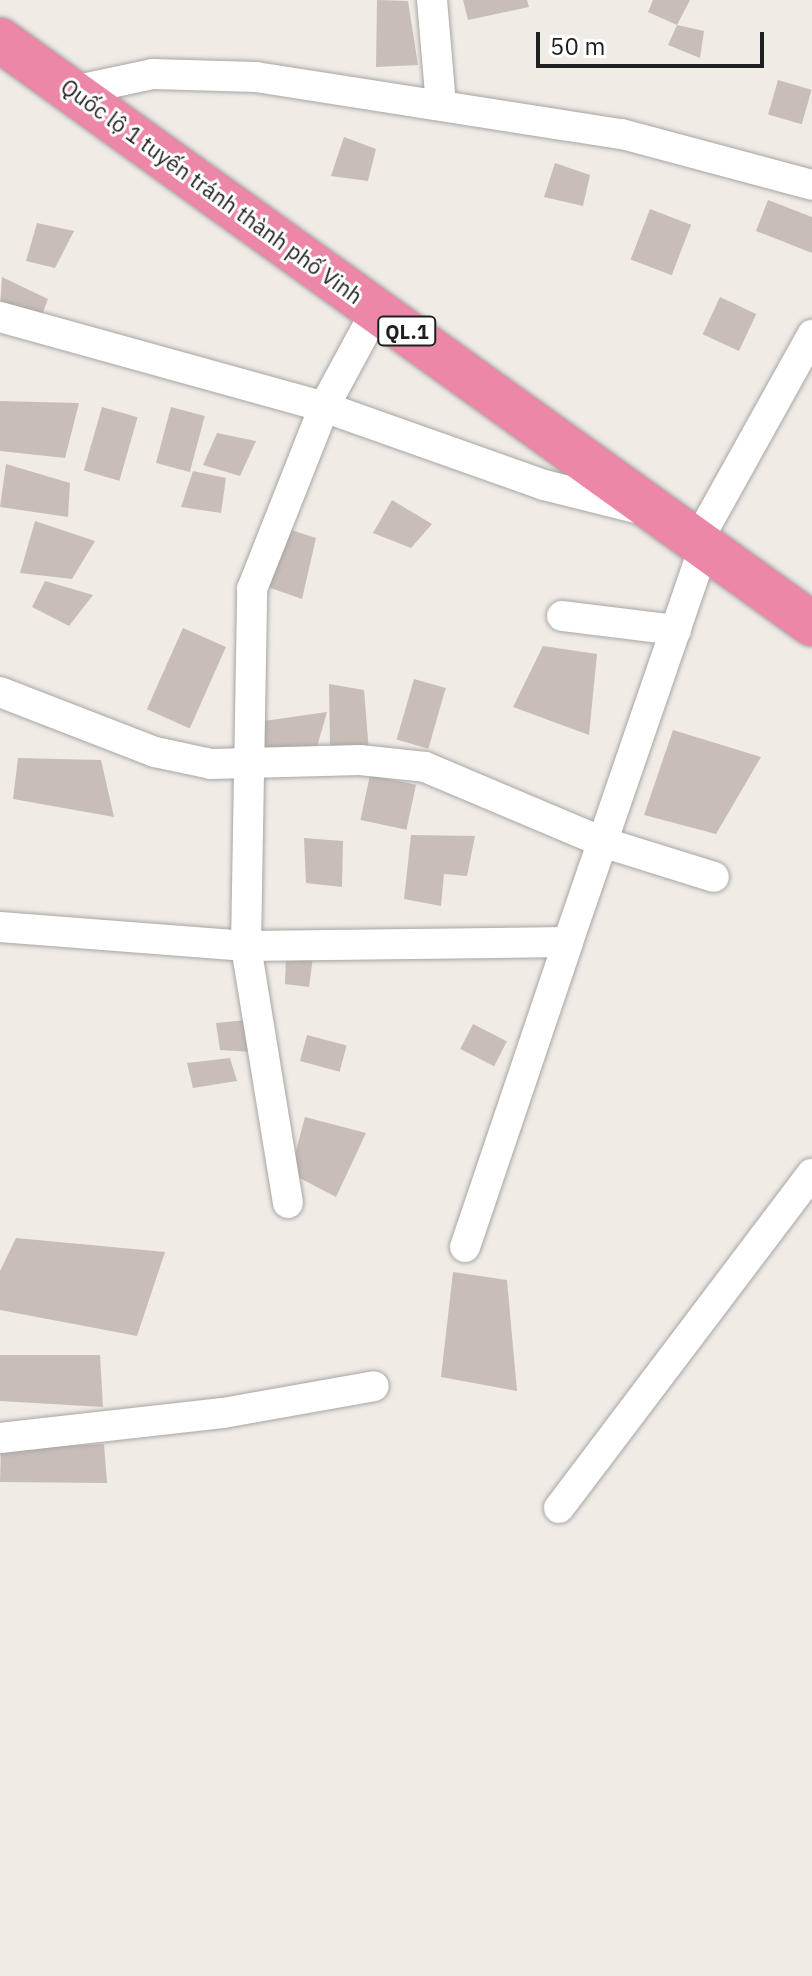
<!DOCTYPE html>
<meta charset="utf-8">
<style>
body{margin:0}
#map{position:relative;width:812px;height:1976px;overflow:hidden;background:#f1ebe5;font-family:"IBM Plex Sans",sans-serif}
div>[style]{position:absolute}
.building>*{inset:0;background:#c9bdb8;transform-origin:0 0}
.roads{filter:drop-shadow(0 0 2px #a6a6a6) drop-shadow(0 0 2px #a6a6a6)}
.minor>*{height:30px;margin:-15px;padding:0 15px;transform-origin:15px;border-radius:15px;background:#fff}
.highway>*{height:44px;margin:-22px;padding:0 22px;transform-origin:22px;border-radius:22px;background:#ed87a7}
span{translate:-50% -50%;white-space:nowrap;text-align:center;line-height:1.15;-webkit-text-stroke:6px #fff;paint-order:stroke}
.shield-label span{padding:2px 6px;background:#fff;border:2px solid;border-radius:6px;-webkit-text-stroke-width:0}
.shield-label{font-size:20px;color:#1f1f1f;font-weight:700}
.street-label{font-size:22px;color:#1f1f1f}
.scale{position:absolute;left:536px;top:32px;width:228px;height:36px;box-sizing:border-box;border:4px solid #1f1f1f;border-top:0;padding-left:10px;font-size:24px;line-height:28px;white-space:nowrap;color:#1f1f1f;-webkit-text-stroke:6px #fff;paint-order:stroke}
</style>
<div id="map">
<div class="building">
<div style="clip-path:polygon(377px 0,408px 1px,418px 65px,376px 67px)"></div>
<div style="clip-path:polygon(463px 0,527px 0,529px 7px,468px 20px)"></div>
<div style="clip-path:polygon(653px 0,690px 0,677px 25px,648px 12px)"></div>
<div style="clip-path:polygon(677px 25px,704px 31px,700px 58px,668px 45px)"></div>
<div style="left:778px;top:80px;width:35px;height:36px;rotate:16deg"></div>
<div style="clip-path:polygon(344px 137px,376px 149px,368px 181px,331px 176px)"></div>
<div style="clip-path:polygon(555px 163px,590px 175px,583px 206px,544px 197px)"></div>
<div style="clip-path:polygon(768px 200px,812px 217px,812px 253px,756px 231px)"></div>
<div style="left:650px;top:209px;width:44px;height:54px;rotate:21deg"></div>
<div style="clip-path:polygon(37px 223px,74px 231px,55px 268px,26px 261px)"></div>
<div style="clip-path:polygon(2px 277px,48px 299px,40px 320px,0 308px)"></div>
<div style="left:720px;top:297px;width:40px;height:41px;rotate:25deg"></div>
<div style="clip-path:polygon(0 401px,79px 403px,65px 458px,0 451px)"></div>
<div style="left:102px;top:407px;width:37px;height:66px;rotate:16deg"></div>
<div style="left:171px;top:407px;width:35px;height:58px;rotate:15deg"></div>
<div style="clip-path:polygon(217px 433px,256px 441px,240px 476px,203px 465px)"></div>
<div style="clip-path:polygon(6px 464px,70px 483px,68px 517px,0 507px)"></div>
<div style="clip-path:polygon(193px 471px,226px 478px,221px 513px,181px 507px)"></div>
<div style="clip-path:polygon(392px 500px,432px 524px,411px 548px,373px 533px)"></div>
<div style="clip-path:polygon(35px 521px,95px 541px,72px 579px,20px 573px)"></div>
<div style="clip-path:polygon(285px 528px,316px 538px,302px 599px,262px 585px)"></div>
<div style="clip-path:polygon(45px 581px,93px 595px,69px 626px,32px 607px)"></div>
<div style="left:183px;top:628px;width:47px;height:89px;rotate:24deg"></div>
<div style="clip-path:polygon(543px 646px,597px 654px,589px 735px,513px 707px)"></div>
<div style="left:414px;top:679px;width:33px;height:63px;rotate:16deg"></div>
<div style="clip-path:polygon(329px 684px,364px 690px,369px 752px,330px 746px)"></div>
<div style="clip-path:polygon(327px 712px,315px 754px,257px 760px,257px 722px)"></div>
<div style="clip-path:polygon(673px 730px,761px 757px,716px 834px,644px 815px)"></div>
<div style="clip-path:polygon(18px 758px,101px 760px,114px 817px,13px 799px)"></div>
<div style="left:370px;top:775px;width:47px;height:46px;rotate:12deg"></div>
<div style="clip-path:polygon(411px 835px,475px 836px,467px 876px,444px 874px,441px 906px,404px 899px)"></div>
<div style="clip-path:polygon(304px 838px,343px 841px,342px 887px,306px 883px)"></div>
<div style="clip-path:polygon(286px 956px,313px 957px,309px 987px,285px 984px)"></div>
<div style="clip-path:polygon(247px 1020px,252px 1052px,220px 1050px,216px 1023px)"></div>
<div style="left:473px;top:1024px;width:38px;height:28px;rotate:27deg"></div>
<div style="left:307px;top:1035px;width:41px;height:27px;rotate:15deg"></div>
<div style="clip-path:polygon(230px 1058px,237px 1081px,193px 1088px,187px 1063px)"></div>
<div style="clip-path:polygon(305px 1117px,366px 1133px,336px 1197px,290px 1173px)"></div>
<div style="clip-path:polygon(16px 1238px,165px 1252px,137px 1336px,0 1310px,0 1271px)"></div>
<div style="clip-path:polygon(453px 1272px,507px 1280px,517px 1391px,441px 1377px)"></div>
<div style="clip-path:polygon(0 1355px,100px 1355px,103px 1407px,0 1401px)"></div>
<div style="clip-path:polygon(104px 1444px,107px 1483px,0 1482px,1px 1449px)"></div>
</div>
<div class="roads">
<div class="minor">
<div style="left:432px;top:0;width:105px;rotate:85.1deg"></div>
<div style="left:73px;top:91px;width:82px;rotate:-12deg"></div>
<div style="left:153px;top:74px;width:103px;rotate:1.7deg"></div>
<div style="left:256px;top:77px;width:370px;rotate:8.9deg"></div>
<div style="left:622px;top:134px;width:197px;rotate:15deg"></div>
<div style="left:0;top:317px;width:336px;rotate:15.5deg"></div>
<div style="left:324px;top:407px;width:233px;rotate:19.5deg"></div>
<div style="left:544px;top:485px;width:99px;rotate:14deg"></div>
<div style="left:698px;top:540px;width:235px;rotate:-60.9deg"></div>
<div style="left:562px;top:616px;width:115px;rotate:7deg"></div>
<div style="left:0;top:692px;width:166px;rotate:21.2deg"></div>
<div style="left:155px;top:752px;width:57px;rotate:12.1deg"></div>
<div style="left:211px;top:764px;width:149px;rotate:-1.5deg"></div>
<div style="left:360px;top:760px;width:65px;rotate:6.1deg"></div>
<div style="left:425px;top:767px;width:195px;rotate:22.9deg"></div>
<div style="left:605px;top:843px;width:114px;rotate:17.3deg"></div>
<div style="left:0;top:927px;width:247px;rotate:4.4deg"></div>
<div style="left:246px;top:946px;width:322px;rotate:-0.7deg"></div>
<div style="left:568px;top:942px;width:420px;rotate:-71deg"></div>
<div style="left:288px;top:1203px;width:260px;rotate:-99.3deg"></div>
<div style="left:246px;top:946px;width:357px;rotate:-89deg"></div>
<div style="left:252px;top:589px;width:196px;rotate:-68.4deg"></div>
<div style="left:324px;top:407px;width:111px;rotate:-61.6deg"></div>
<div style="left:465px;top:1247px;width:322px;rotate:-71.3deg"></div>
<div style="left:0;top:1438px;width:224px;rotate:-6.4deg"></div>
<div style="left:223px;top:1413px;width:153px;rotate:-10.1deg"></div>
<div style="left:559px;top:1508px;width:419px;rotate:-52.9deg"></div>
</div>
<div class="highway">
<div style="left:0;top:40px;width:1000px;rotate:35.72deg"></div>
</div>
</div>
<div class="shield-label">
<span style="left:407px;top:331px">QL.1</span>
</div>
<div class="street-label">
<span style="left:212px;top:191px;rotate:36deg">Quốc lộ 1 tuyến tránh thành phố Vinh</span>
</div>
<div class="scale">50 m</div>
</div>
